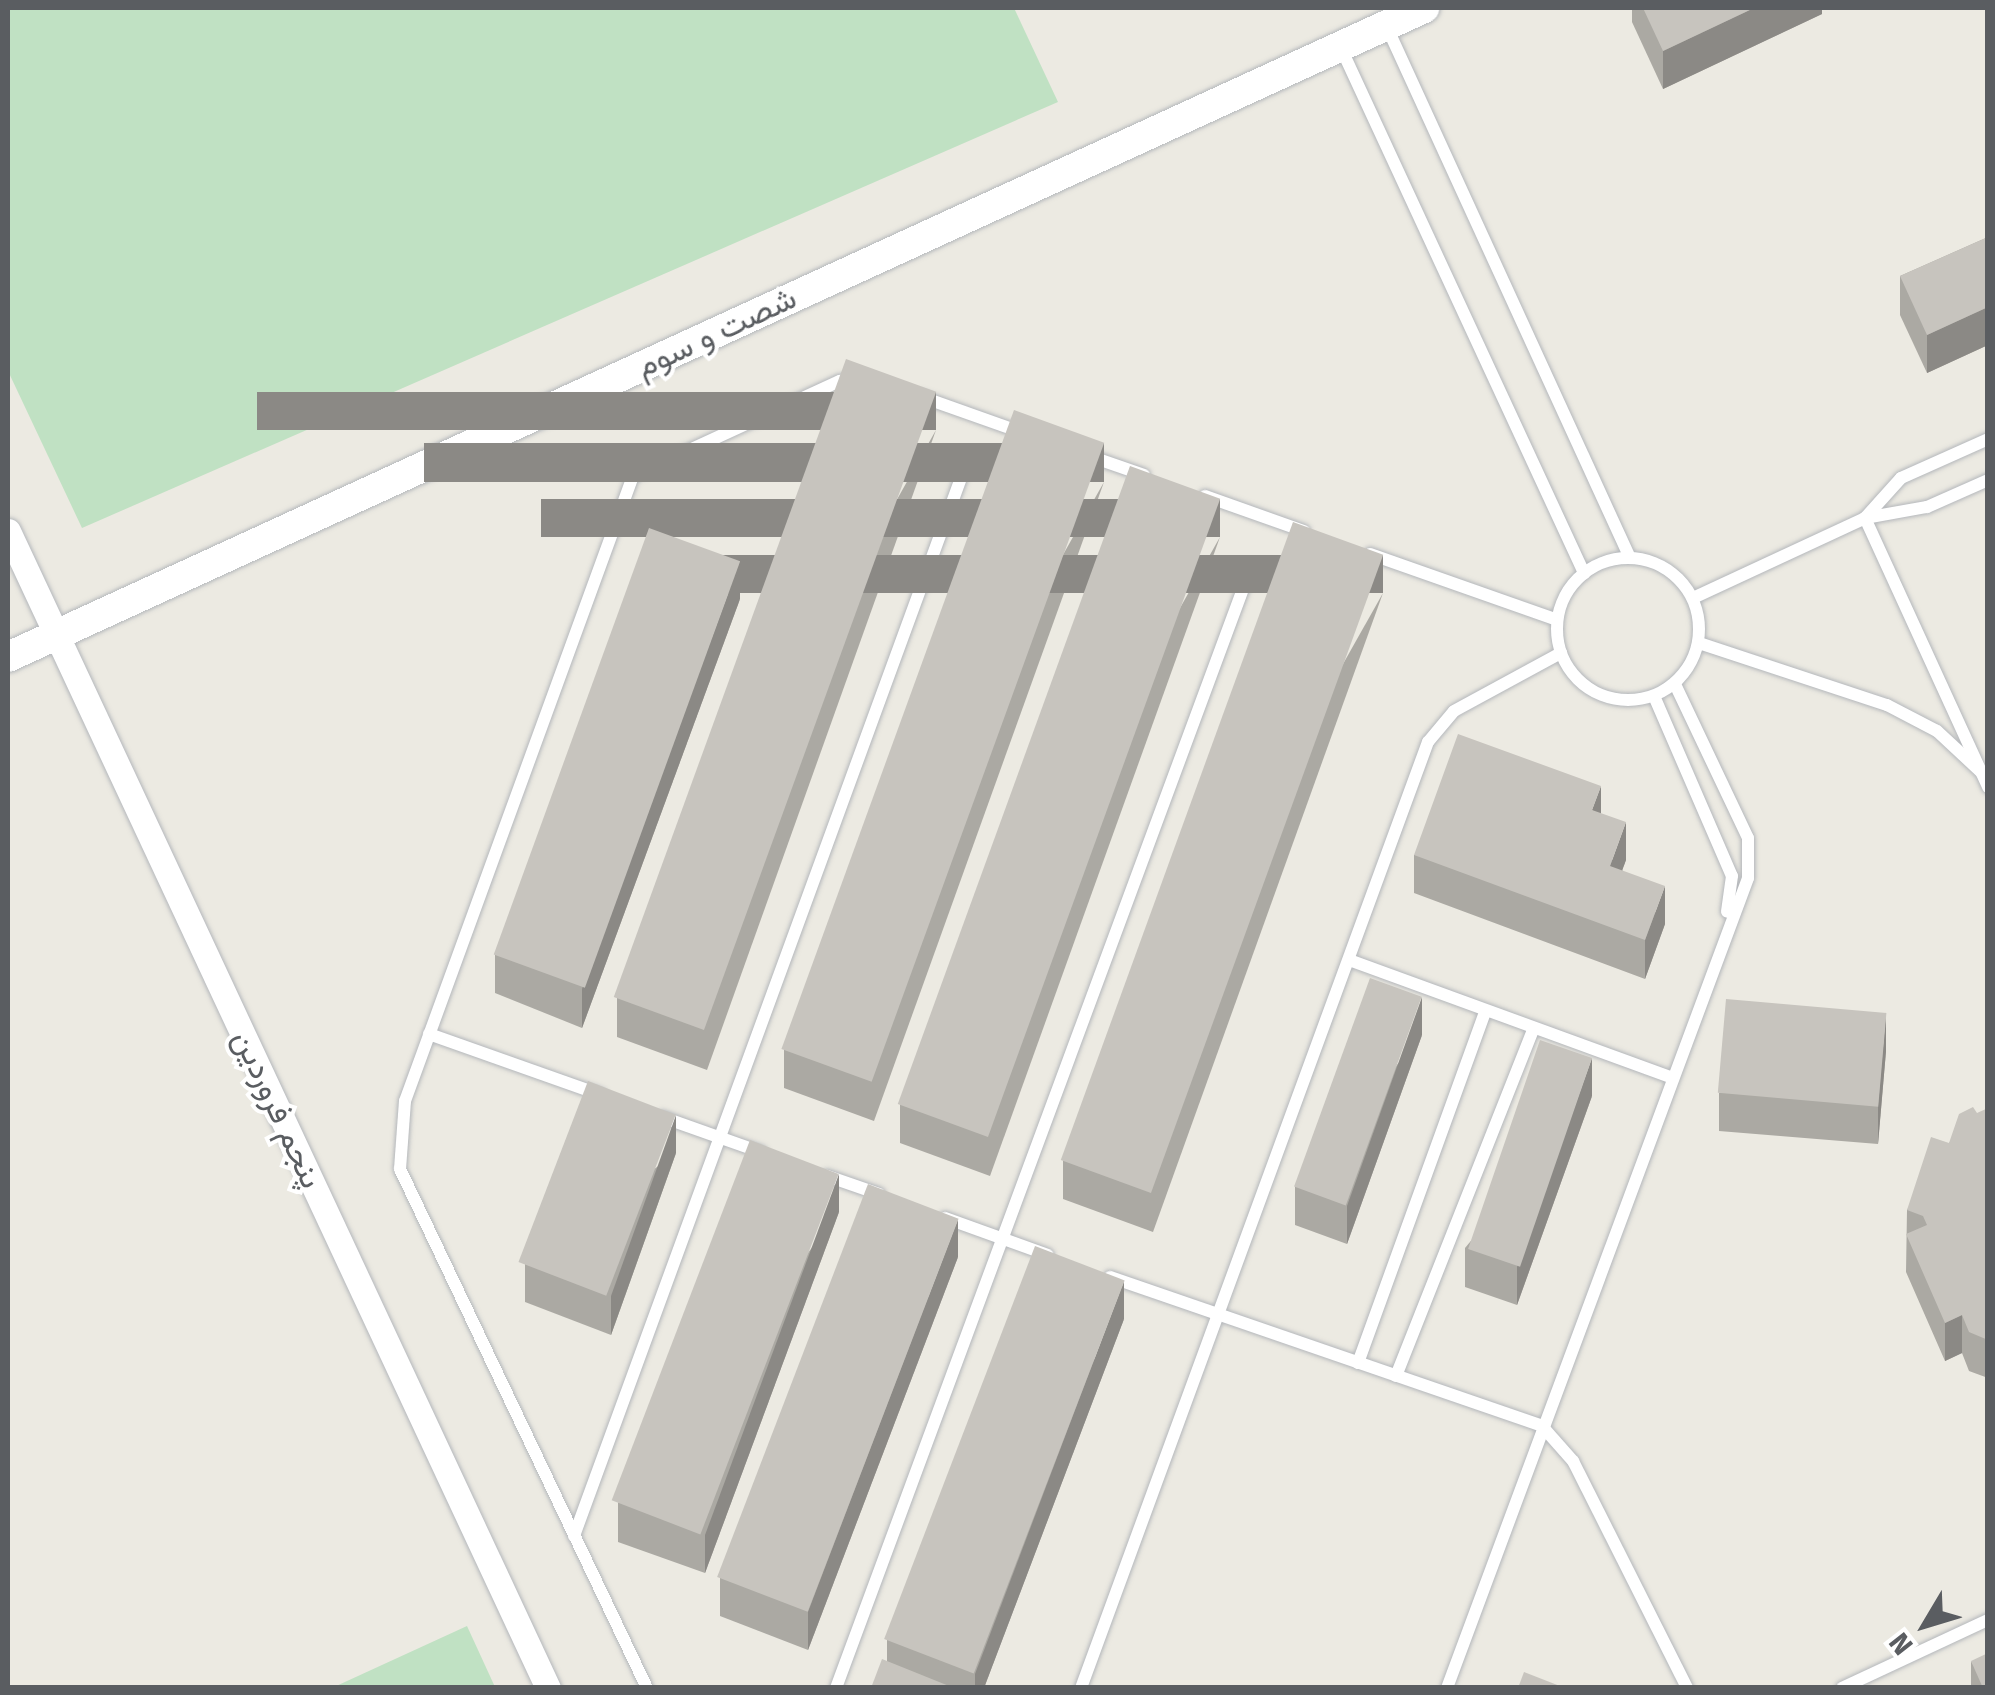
<!DOCTYPE html>
<meta charset="utf-8">
<style>
body{margin:0}
#map{position:relative;width:1995px;height:1695px;overflow:hidden;background:#eceae2;font-family:"Fira Sans",Vazirmatn,sans-serif}
div>[style]{position:absolute}
.green>*{inset:0;background:#c0e1c3}
.roads{filter:drop-shadow(0 0 2px #b4b7bb) drop-shadow(0 0 2px #b4b7bb)}
.service>*{height:12px;margin:-6px;padding:0 6px;transform-origin:6px;border-radius:6px;background:#fff}
.service>.ring{margin:-6px;padding:0;box-sizing:content-box;background:none;border:12px solid #fff;border-radius:50%}
.minor>*{height:25px;margin:-12.5px;padding:0 12.5px;transform-origin:12.5px;border-radius:12.5px;background:#fff}
.tertiary>*{height:30px;margin:-15px;padding:0 15px;transform-origin:15px;border-radius:15px;background:#fff}
.wall>*{inset:0;background:#aba9a3}
.shaded-wall>*{inset:0;background:#8b8985;transform-origin:0 0}
.building>*{inset:0;background:#c7c4be;transform-origin:0 0}
span{translate:-50% -50%;white-space:nowrap;text-align:center;line-height:1.15;-webkit-text-stroke:8px #fff;paint-order:stroke}
.street-label{font-size:32px;color:#5a5d61}
.frame{position:absolute;inset:0;border:10px solid #5a5d61;pointer-events:none}
.north{position:absolute;left:1875px;top:1575px;width:100px;height:100px;-webkit-text-stroke:8px #fff;paint-order:stroke;rotate:232deg;font-size:28px;font-weight:700;line-height:40px;text-align:center;color:#5a5d61}
.north::after{content:'';display:block;margin:auto;width:35px;height:45px;background:#5a5d61;clip-path:polygon(50% 0,100% 100%,50% 72%,0 100%)}
</style>
<div id="map">
<div class="green">
<div style="clip-path:polygon(8px 8px,1014px 8px,1058px 102px,82px 528px,8px 371px)"></div>
<div style="clip-path:polygon(467px 1626px,495px 1687px,334px 1687px)"></div>
</div>
<div class="roads">
<div class="service">
<div style="left:1386px;top:25px;width:586px;rotate:65.4deg"></div>
<div style="left:1341px;top:48px;width:579px;rotate:65.16deg"></div>
<div style="left:922px;top:397px;width:105px;rotate:19.5deg"></div>
<div style="left:1092px;top:457px;width:55px;rotate:19.1deg"></div>
<div style="left:1205px;top:496px;width:105px;rotate:19.5deg"></div>
<div style="left:1865px;top:518px;width:296px;rotate:65.4deg"></div>
<div style="left:1865px;top:518px;width:54px;rotate:-48deg"></div>
<div style="left:1901px;top:478px;width:95px;rotate:-24.1deg"></div>
<div style="left:1370px;top:554px;width:198px;rotate:19.4deg"></div>
<div class="ring" style="left:1557px;top:558px;width:130px;height:130px"></div>
<div style="left:1693px;top:598px;width:190px;rotate:-24.9deg"></div>
<div style="left:1865px;top:518px;width:63px;rotate:-10.1deg"></div>
<div style="left:1927px;top:507px;width:67px;rotate:-23.9deg"></div>
<div style="left:1699px;top:643px;width:198px;rotate:18.3deg"></div>
<div style="left:1887px;top:705px;width:56px;rotate:27.5deg"></div>
<div style="left:1937px;top:731px;width:59px;rotate:42.9deg"></div>
<div style="left:1654px;top:696px;width:196px;rotate:66.6deg"></div>
<div style="left:1732px;top:876px;width:36px;rotate:98deg"></div>
<div style="left:1349px;top:960px;width:342px;rotate:20deg"></div>
<div style="left:429px;top:1034px;width:182px;rotate:19.5deg"></div>
<div style="left:662px;top:1117px;width:105px;rotate:19.5deg"></div>
<div style="left:827px;top:1176px;width:55px;rotate:19.1deg"></div>
<div style="left:945px;top:1218px;width:109px;rotate:19.8deg"></div>
<div style="left:1110px;top:1277px;width:457px;rotate:19deg"></div>
<div style="left:1542px;top:1426px;width:47px;rotate:48.5deg"></div>
<div style="left:1573px;top:1461px;width:254px;rotate:63.3deg"></div>
<div style="left:1358px;top:1363px;width:375px;rotate:-70.1deg"></div>
<div style="left:1396px;top:1376px;width:374px;rotate:-68.4deg"></div>
<div style="left:574px;top:1536px;width:1127px;rotate:-69.91deg"></div>
<div style="left:647px;top:1688px;width:575px;rotate:-115.45deg"></div>
<div style="left:400px;top:1169px;width:68px;rotate:-85.8deg"></div>
<div style="left:405px;top:1101px;width:665px;rotate:-69.96deg"></div>
<div style="left:633px;top:476px;width:228px;rotate:-24.7deg"></div>
<div style="left:840px;top:381px;width:15px"></div>
<div style="left:836px;top:1688px;width:1184px;rotate:-69.68deg"></div>
<div style="left:1081px;top:1688px;width:1008px;rotate:-69.86deg"></div>
<div style="left:1428px;top:742px;width:40px;rotate:-50deg"></div>
<div style="left:1454px;top:711px;width:122px;rotate:-28.5deg"></div>
<div style="left:1447px;top:1688px;width:864px;rotate:-69.61deg"></div>
<div style="left:1748px;top:878px;width:40px;rotate:-90deg"></div>
<div style="left:1748px;top:838px;width:170px;rotate:-115.4deg"></div>
<div style="left:1842px;top:1688px;width:161px;rotate:-25deg"></div>
</div>
<div class="minor">
<div style="left:8px;top:531px;width:1277px;rotate:64.98deg"></div>
</div>
<div class="tertiary">
<div style="left:8px;top:657px;width:1558px;rotate:-24.62deg"></div>
</div>
</div>
<div class="wall">
<div style="clip-path:polygon(1632px 8px,1822px 8px,1822px 14px,1663px 89px,1632px 22px)"></div>
<div style="clip-path:polygon(1988px 237px,1988px 345px,1927px 373px,1900px 315px,1900px 276px)"></div>
<div style="clip-path:polygon(936px 430px,707px 1070px,617px 1037px,617px 998px)"></div>
<div style="clip-path:polygon(1104px 482px,874px 1121px,784px 1088px,784px 1050px)"></div>
<div style="clip-path:polygon(1220px 537px,990px 1176px,900px 1143px,900px 1105px)"></div>
<div style="clip-path:polygon(1383px 593px,1153px 1232px,1063px 1199px,1063px 1161px)"></div>
<div style="clip-path:polygon(740px 599px,582px 1028px,495px 993px,495px 955px)"></div>
<div style="clip-path:polygon(1414px 855px,1626px 860px,1622px 870px,1665px 924px,1645px 979px,1414px 893px)"></div>
<div style="clip-path:polygon(1422px 1035px,1347px 1244px,1295px 1225px,1295px 1187px)"></div>
<div style="clip-path:polygon(1886px 1051px,1878px 1144px,1719px 1131px,1719px 1093px)"></div>
<div style="clip-path:polygon(1592px 1096px,1517px 1305px,1465px 1287px,1465px 1248px)"></div>
<div style="clip-path:polygon(1988px 1108px,1988px 1378px,1969px 1371px,1962px 1353px,1945px 1361px,1906px 1272px,1907px 1210px,1949px 1143px)"></div>
<div style="clip-path:polygon(676px 1153px,611px 1335px,525px 1302px,525px 1264px)"></div>
<div style="clip-path:polygon(839px 1212px,705px 1573px,618px 1542px,618px 1503px)"></div>
<div style="clip-path:polygon(958px 1257px,808px 1650px,720px 1616px,720px 1578px)"></div>
<div style="clip-path:polygon(1124px 1319px,984px 1688px,871px 1688px,887px 1661px,887px 1640px)"></div>
<div style="clip-path:polygon(1971px 1661px,1988px 1688px,1971px 1688px)"></div>
</div>
<div class="shaded-wall">
<div style="clip-path:polygon(1754px 8px,1822px 8px,1822px 14px,1663px 89px,1663px 51px)"></div>
<div style="clip-path:polygon(1988px 307px,1988px 345px,1927px 373px,1927px 335px)"></div>
<div style="left:936px;top:392px;width:38px;height:679px;rotate:90deg"></div>
<div style="left:1104px;top:443px;width:39px;height:680px;rotate:90deg"></div>
<div style="left:1220px;top:499px;width:38px;height:679px;rotate:90deg"></div>
<div style="left:1383px;top:555px;width:38px;height:679px;rotate:90deg"></div>
<div style="clip-path:polygon(740px 561px,740px 599px,582px 1028px,582px 989px)"></div>
<div style="clip-path:polygon(1601px 786px,1601px 825px,1592px 810px)"></div>
<div style="clip-path:polygon(1626px 822px,1626px 860px,1610px 904px,1610px 866px)"></div>
<div style="clip-path:polygon(1665px 886px,1665px 924px,1645px 979px,1645px 940px)"></div>
<div style="clip-path:polygon(1422px 997px,1422px 1035px,1347px 1244px,1347px 1206px)"></div>
<div style="clip-path:polygon(1886px 1012px,1886px 1051px,1878px 1144px,1878px 1106px)"></div>
<div style="clip-path:polygon(1592px 1058px,1592px 1096px,1517px 1305px,1517px 1267px)"></div>
<div style="clip-path:polygon(676px 1115px,676px 1153px,611px 1335px,611px 1296px)"></div>
<div style="clip-path:polygon(839px 1174px,839px 1212px,705px 1573px,705px 1535px)"></div>
<div style="clip-path:polygon(958px 1219px,958px 1257px,808px 1650px,808px 1612px)"></div>
<div style="clip-path:polygon(1124px 1281px,1124px 1319px,984px 1688px,975px 1688px,975px 1674px)"></div>
<div style="clip-path:polygon(1962px 1315px,1962px 1353px,1945px 1361px,1945px 1323px)"></div>
</div>
<div class="building">
<div style="clip-path:polygon(1643px 8px,1754px 8px,1663px 51px)"></div>
<div style="clip-path:polygon(1988px 237px,1988px 307px,1927px 335px,1900px 276px)"></div>
<div style="left:846px;top:359px;width:96px;height:679px;rotate:20deg"></div>
<div style="left:1014px;top:410px;width:96px;height:680px;rotate:20deg"></div>
<div style="left:1130px;top:466px;width:96px;height:679px;rotate:20deg"></div>
<div style="left:1293px;top:522px;width:96px;height:679px;rotate:20deg"></div>
<div style="left:649px;top:528px;width:97px;height:454px;rotate:20deg"></div>
<div style="clip-path:polygon(1458px 734px,1601px 786px,1592px 810px,1626px 822px,1610px 866px,1665px 886px,1645px 940px,1414px 855px)"></div>
<div style="left:1370px;top:978px;width:55px;height:222px;rotate:20deg"></div>
<div style="left:1726px;top:999px;width:161px;height:94px;rotate:5deg"></div>
<div style="left:1540px;top:1040px;width:55px;height:221px;rotate:19deg"></div>
<div style="left:588px;top:1081px;width:94px;height:194px;rotate:21deg"></div>
<div style="clip-path:polygon(1973px 1107px,1977px 1113px,1988px 1108px,1988px 1340px,1969px 1332px,1962px 1315px,1945px 1323px,1906px 1234px,1927px 1225px,1923px 1216px,1907px 1210px,1931px 1137px,1949px 1143px,1959px 1114px)"></div>
<div style="left:750px;top:1140px;width:95px;height:386px;rotate:21deg"></div>
<div style="left:868px;top:1184px;width:97px;height:421px;rotate:21deg"></div>
<div style="left:1035px;top:1246px;width:96px;height:421px;rotate:21deg"></div>
<div style="clip-path:polygon(1988px 1653px,1988px 1688px,1983px 1688px,1971px 1661px)"></div>
<div style="clip-path:polygon(882px 1659px,954px 1688px,871px 1688px)"></div>
<div style="clip-path:polygon(1524px 1672px,1565px 1688px,1518px 1688px)"></div>
</div>
<div class="street-label">
<span style="left:716px;top:332px;rotate:-25deg">شصت و سوم</span>
<span style="left:278px;top:1109px;rotate:65deg">پنجم فروردین</span>
</div>
<div class="frame"></div>
<div class="north">N</div>
</div>
